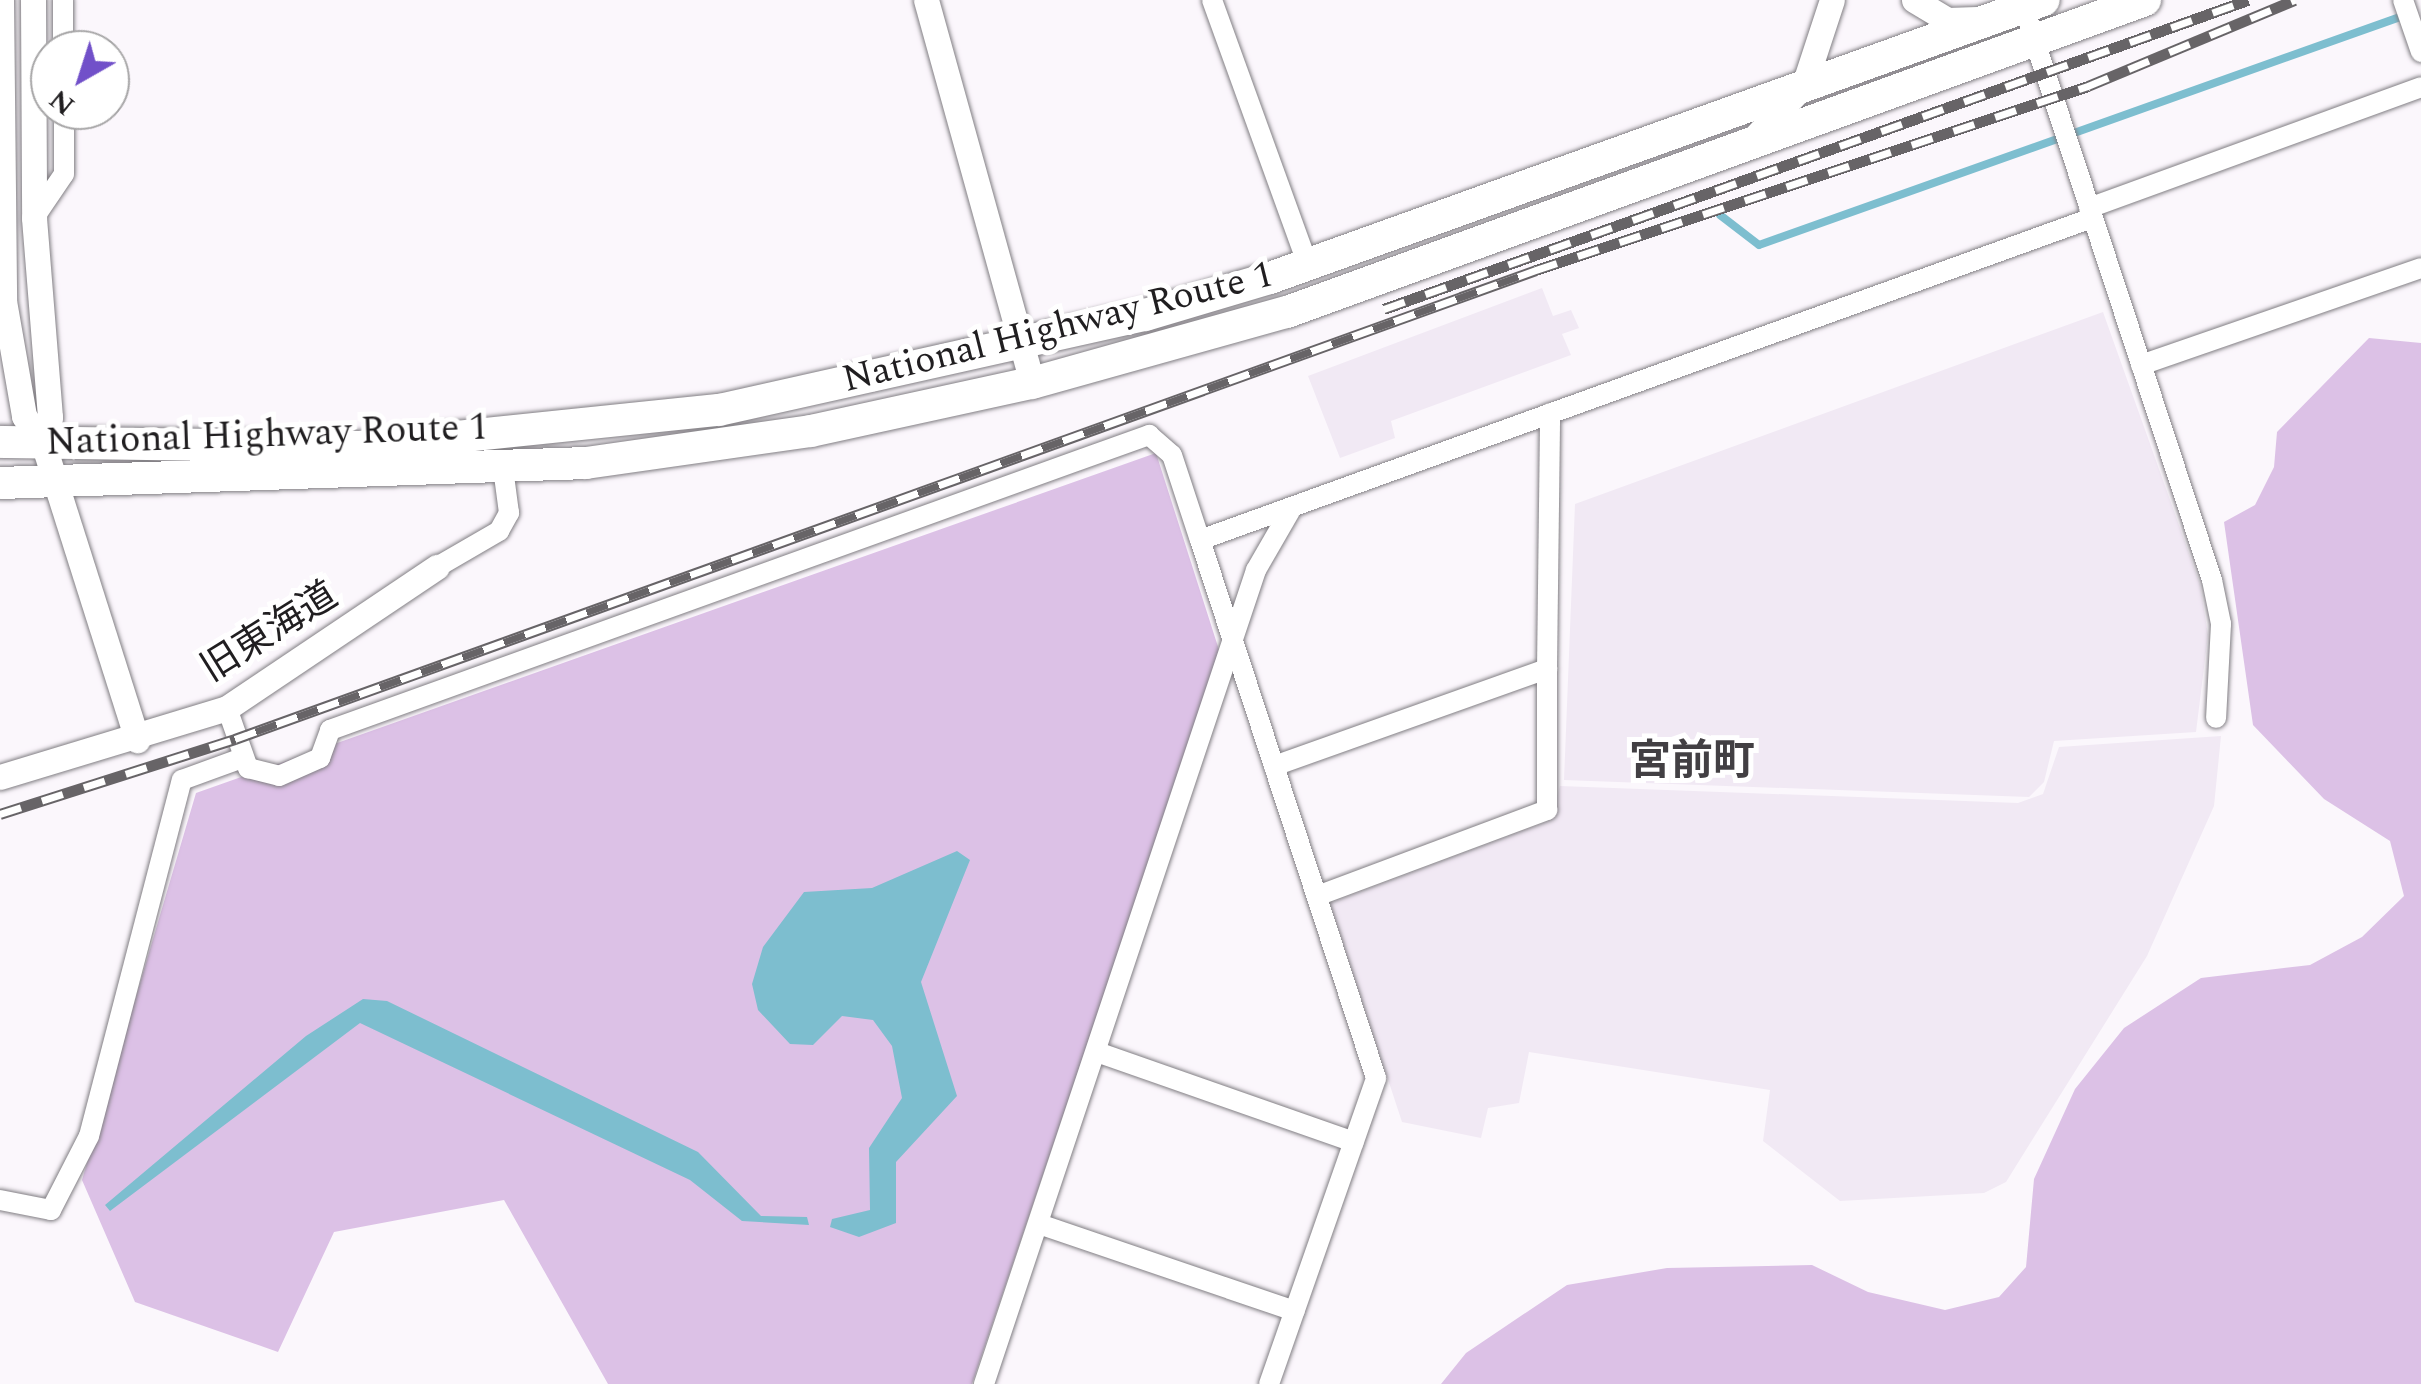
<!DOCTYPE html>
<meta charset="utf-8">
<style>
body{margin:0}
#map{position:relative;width:2421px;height:1384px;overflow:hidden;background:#fbf7fc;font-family:Spectral,"Noto Sans JP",serif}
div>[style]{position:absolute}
.built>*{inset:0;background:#f1e9f4}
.green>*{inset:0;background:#dcc1e6}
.water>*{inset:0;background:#7dbecf}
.stream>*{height:8px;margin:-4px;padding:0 4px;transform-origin:4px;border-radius:4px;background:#7dbecf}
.roads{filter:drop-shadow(0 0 2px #817e83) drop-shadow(0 0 2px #817e83)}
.minor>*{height:20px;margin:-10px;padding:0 10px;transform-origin:10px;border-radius:10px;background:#fff}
.tertiary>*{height:25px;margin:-12.5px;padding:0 12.5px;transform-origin:12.5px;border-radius:12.5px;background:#fff}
.trunk>*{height:32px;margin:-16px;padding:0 16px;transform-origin:16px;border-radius:16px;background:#fff}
.rail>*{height:11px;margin-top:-5.5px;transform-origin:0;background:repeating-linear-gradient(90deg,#fff 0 22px,#676467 0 44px);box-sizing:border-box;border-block:2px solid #676467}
span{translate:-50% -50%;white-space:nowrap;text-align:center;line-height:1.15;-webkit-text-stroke:10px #fff;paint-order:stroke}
.street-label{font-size:38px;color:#201e20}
.quarter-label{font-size:42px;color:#423f43;font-weight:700}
.north{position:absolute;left:30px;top:30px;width:100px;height:100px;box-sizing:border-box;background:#fff;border:2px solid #a6a5a6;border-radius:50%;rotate:219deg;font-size:28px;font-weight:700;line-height:40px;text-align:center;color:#201e20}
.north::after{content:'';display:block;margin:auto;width:35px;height:45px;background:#7150c9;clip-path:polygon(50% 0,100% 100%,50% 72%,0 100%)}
</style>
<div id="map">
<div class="built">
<div style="clip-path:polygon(1542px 288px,1553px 316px,1571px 310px,1579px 328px,1562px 334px,1571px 355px,1391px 421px,1395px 438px,1340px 458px,1308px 376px)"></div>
<div style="clip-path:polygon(2103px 312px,2200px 584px,2208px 635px,2196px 732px,2054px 741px,2044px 782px,2029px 797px,1564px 780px,1575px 504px)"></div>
<div style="clip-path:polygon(2221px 736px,2214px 806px,2147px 956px,2006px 1182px,1984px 1193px,1840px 1201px,1763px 1141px,1770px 1090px,1529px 1052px,1519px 1103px,1488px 1108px,1481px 1138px,1402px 1122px,1330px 903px,1549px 821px,1560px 786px,2018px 803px,2043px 794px,2059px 747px)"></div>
</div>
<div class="green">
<div style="clip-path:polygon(2369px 338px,2421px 343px,2421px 1384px,1441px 1384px,1466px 1353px,1567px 1285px,1667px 1268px,1812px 1265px,1868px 1292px,1945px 1310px,1999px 1297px,2026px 1267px,2034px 1179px,2075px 1089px,2124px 1028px,2201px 978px,2310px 965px,2362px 937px,2404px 896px,2390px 841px,2324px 799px,2253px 725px,2224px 522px,2255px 505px,2274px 467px,2277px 432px)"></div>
<div style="clip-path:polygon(1156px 453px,1220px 653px,972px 1384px,608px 1384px,504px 1200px,334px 1232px,278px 1352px,135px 1302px,82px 1180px,196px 793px)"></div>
</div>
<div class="water">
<div style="clip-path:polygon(957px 851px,970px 860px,921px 982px,957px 1096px,896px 1162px,896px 1223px,859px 1237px,830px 1227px,832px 1219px,870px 1210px,869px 1148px,902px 1098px,892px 1046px,873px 1020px,842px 1016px,813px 1045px,790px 1044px,758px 1010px,752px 984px,763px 947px,804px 892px,872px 888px)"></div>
<div style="clip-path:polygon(363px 999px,387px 1001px,698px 1152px,761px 1216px,807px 1217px,809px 1225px,742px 1221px,690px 1180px,360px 1023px,110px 1211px,105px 1205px,306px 1036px)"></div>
</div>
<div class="stream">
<div style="left:1720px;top:215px;width:49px;rotate:37.6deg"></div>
<div style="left:1759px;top:245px;width:680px;rotate:-19.58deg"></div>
</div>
<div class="roads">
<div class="minor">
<div style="left:63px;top:0;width:50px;rotate:90deg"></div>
<div style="left:1212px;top:0;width:282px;rotate:70.1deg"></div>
<div style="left:2403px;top:0;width:55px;rotate:70.9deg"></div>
<div style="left:2024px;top:8px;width:602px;rotate:71.81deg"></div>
<div style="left:2212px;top:580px;width:45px;rotate:78.4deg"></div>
<div style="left:2221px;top:624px;width:94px;rotate:93deg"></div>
<div style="left:2089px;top:208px;width:353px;rotate:-20deg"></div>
<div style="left:34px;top:218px;width:53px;rotate:-55.7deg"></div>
<div style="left:64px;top:174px;width:64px;rotate:-90deg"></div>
<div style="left:2141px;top:365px;width:296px;rotate:-19.1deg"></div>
<div style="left:437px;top:567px;width:72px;rotate:-30.1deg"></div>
<div style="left:499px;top:531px;width:21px;rotate:-61deg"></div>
<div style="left:509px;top:513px;width:45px;rotate:-97.6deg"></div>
<div style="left:227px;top:708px;width:64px;rotate:70.7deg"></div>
<div style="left:248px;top:768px;width:32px;rotate:14deg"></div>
<div style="left:279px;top:776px;width:45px;rotate:-23.7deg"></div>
<div style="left:320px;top:758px;width:30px;rotate:-70deg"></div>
<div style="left:330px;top:730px;width:871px;rotate:-19.81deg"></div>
<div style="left:1149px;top:435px;width:30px;rotate:41deg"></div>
<div style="left:1172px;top:455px;width:89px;rotate:71.8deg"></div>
<div style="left:1274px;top:766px;width:290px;rotate:-19.6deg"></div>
<div style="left:1547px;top:669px;width:256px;rotate:-89.3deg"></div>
<div style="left:1317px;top:896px;width:246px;rotate:-20.5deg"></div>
<div style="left:1547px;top:810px;width:141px;rotate:-90deg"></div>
<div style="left:1097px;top:1052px;width:272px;rotate:19.3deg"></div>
<div style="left:0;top:1200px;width:52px;rotate:11.1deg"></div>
<div style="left:51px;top:1210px;width:83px;rotate:-62.8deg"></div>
<div style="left:89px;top:1136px;width:368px;rotate:-75.4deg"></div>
<div style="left:182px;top:780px;width:64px;rotate:-20.1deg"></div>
<div style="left:1039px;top:1224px;width:270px;rotate:18.8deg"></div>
<div style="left:984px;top:1384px;width:858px;rotate:-71.52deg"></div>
<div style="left:1256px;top:570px;width:68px;rotate:-60deg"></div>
<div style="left:1269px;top:1384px;width:324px;rotate:-70.7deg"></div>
<div style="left:1376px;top:1078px;width:566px;rotate:-108.11deg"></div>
<div style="left:1200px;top:540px;width:948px;rotate:-19.85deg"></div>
</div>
<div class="tertiary">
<div style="left:1px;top:0;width:301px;rotate:89.4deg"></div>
<div style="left:4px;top:301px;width:117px;rotate:80.1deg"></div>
<div style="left:24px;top:416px;width:33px;rotate:55deg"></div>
<div style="left:43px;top:443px;width:312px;rotate:72.4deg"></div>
<div style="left:33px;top:0;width:218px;rotate:89.7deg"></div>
<div style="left:34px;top:218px;width:200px;rotate:85.4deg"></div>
<div style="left:50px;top:417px;width:27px;rotate:105deg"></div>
<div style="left:926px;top:0;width:397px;rotate:74.5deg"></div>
<div style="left:1914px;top:0;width:39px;rotate:31deg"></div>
<div style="left:1947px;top:20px;width:30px;rotate:-2deg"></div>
<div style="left:1752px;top:140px;width:76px;rotate:-46.6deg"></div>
<div style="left:1804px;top:85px;width:89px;rotate:-71.8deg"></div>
<div style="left:0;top:777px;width:237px;rotate:-16.9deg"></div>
<div style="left:227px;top:708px;width:253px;rotate:-33.9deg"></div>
</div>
<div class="trunk">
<div style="left:0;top:442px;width:359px;rotate:0.8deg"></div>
<div style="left:359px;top:447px;width:362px;rotate:-5.9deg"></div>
<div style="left:719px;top:410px;width:436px;rotate:-12.6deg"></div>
<div style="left:1145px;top:315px;width:130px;rotate:-16.5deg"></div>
<div style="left:1270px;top:278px;width:822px;rotate:-19.76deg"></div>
<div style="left:0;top:483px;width:586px;rotate:-1.95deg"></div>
<div style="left:586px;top:463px;width:227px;rotate:-8.1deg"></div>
<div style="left:811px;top:431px;width:226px;rotate:-12.3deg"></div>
<div style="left:1032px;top:383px;width:265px;rotate:-15.6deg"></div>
<div style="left:1287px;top:312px;width:913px;rotate:-19.98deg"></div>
</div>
</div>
<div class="rail">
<div style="left:1384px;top:309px;width:918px;rotate:-19.68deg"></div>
<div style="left:0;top:814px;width:247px;rotate:-17.7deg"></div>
<div style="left:235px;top:739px;width:1383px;rotate:-19.82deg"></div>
<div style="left:1536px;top:270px;width:582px;rotate:-18.43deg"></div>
<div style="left:2088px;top:86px;width:224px;rotate:-22.6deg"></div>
</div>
<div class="street-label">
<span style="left:1058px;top:328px;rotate:-14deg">National Highway Route 1</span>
<span style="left:267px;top:436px;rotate:-2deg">National Highway Route 1</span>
<span style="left:270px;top:633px;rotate:-32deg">旧東海道</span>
</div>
<div class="quarter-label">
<span style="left:1692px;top:762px">宮前町</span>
</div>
<div class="north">N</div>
</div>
